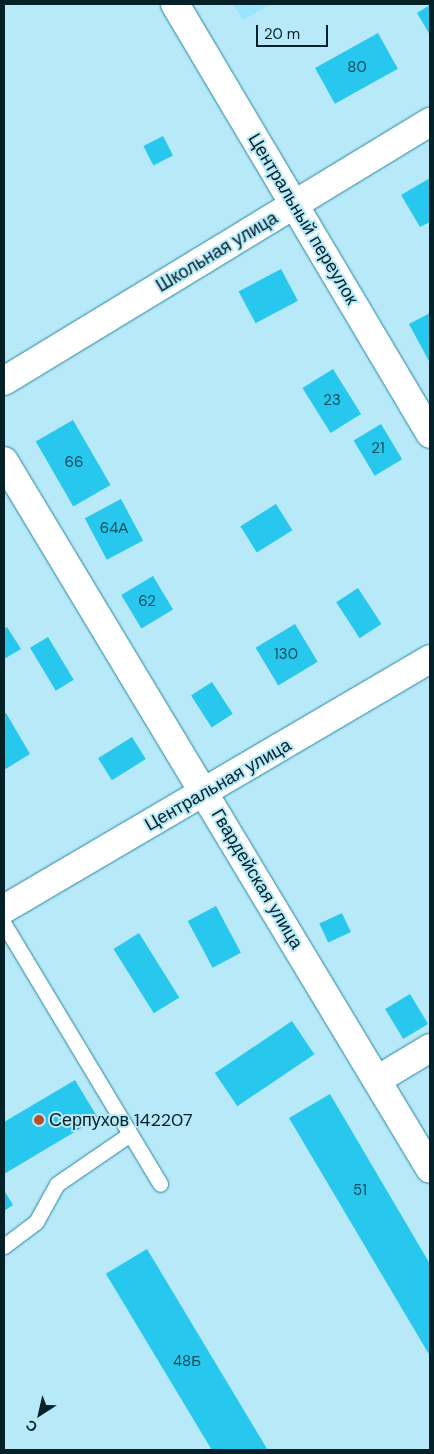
<!DOCTYPE html>
<meta charset="utf-8">
<style>
body{margin:0}
#map{position:relative;width:434px;height:1454px;overflow:hidden;background:#b7e9f9;font-family:"DM Sans",sans-serif}
div>[style]{position:absolute}
.built>*{inset:0;background:#99e6fe}
.building>*{inset:0;background:#28c8ee;transform-origin:0 0}
.roads{filter:drop-shadow(0 0 1px #26869f) drop-shadow(0 0 1px #26869f)}
.service>*{height:15px;margin:-7.5px;padding:0 7.5px;transform-origin:7.5px;border-radius:7.5px;background:#fff}
.minor>*{height:28px;margin:-14px;padding:0 14px;transform-origin:14px;border-radius:14px;background:#fff}
.tertiary>*{height:28px;margin:-14px;padding:0 14px;transform-origin:14px;border-radius:14px;background:#fff}
.dots>*{width:14px;height:14px;translate:-50% -50%;box-sizing:border-box;border:2px solid #b7e9f9;border-radius:50%}
span{translate:-50% -50%;white-space:nowrap;text-align:center;line-height:1.15;-webkit-text-stroke:4px #b7e9f9;paint-order:stroke}
.number-label{font-size:15px;color:#0d4b5a}
.number-label span{-webkit-text-stroke-width:0}
.street-label{font-size:18px;color:#042128}
.poi-label{font-size:18px;color:#042128}
.left{translate:0 -50%;text-align:left}
.frame{position:absolute;inset:0;border:5px solid #042128;pointer-events:none}
.north{position:absolute;left:15px;top:1389px;width:50px;height:50px;-webkit-text-stroke:4px #b7e9f9;paint-order:stroke;rotate:215deg;font-size:14px;font-weight:700;line-height:20px;text-align:center;color:#042128}
.north::after{content:'';display:block;margin:auto;width:18px;height:22px;background:#042128;clip-path:polygon(50% 0,100% 100%,50% 72%,0 100%)}
.scale{position:absolute;left:256px;top:25px;width:72px;height:22px;box-sizing:border-box;border:2px solid #042128;border-top:0;padding-left:6px;font-size:15px;line-height:18px;white-space:nowrap;color:#042128;-webkit-text-stroke:4px #b7e9f9;paint-order:stroke}
</style>
<div id="map">
<div class="built">
<div style="clip-path:polygon(233px 4px,271px 4px,243px 20px)"></div>
</div>
<div class="building">
<div style="clip-path:polygon(430px 5px,430px 35px,417px 13px)"></div>
<div style="left:378px;top:33px;width:41px;height:72px;rotate:61deg"></div>
<div style="left:163px;top:136px;width:22px;height:22px;rotate:63deg"></div>
<div style="clip-path:polygon(430px 178px,430px 222px,420px 227px,401px 195px)"></div>
<div style="left:281px;top:269px;width:36px;height:48px;rotate:62deg"></div>
<div style="clip-path:polygon(430px 313px,430px 363px,409px 324px)"></div>
<div style="left:333px;top:369px;width:53px;height:36px;rotate:58deg"></div>
<div style="left:73px;top:420px;width:75px;height:43px;rotate:60deg"></div>
<div style="left:381px;top:424px;width:41px;height:32px;rotate:59deg"></div>
<div style="left:121px;top:499px;width:47px;height:41px;rotate:62deg"></div>
<div style="left:276px;top:504px;width:31px;height:42px;rotate:58deg"></div>
<div style="left:153px;top:576px;width:39px;height:37px;rotate:59deg"></div>
<div style="left:358px;top:588px;width:43px;height:26px;rotate:57deg"></div>
<div style="left:295px;top:624px;width:44px;height:46px;rotate:59deg"></div>
<div style="clip-path:polygon(7px 627px,21px 649px,4px 659px,4px 629px)"></div>
<div style="left:48px;top:637px;width:50px;height:21px;rotate:59deg"></div>
<div style="left:212px;top:682px;width:38px;height:25px;rotate:57deg"></div>
<div style="clip-path:polygon(6px 713px,30px 754px,4px 770px,4px 714px)"></div>
<div style="left:132px;top:737px;width:26px;height:40px;rotate:58deg"></div>
<div style="left:216px;top:906px;width:53px;height:32px;rotate:62deg"></div>
<div style="left:342px;top:913px;width:21px;height:25px;rotate:65deg"></div>
<div style="left:139px;top:933px;width:76px;height:30px;rotate:58deg"></div>
<div style="left:410px;top:994px;width:35px;height:29px;rotate:59deg"></div>
<div style="left:292px;top:1021px;width:40px;height:93px;rotate:56deg"></div>
<div style="clip-path:polygon(75px 1080px,98px 1118px,4px 1174px,4px 1122px)"></div>
<div style="clip-path:polygon(330px 1094px,430px 1264px,430px 1356px,289px 1118px)"></div>
<div style="clip-path:polygon(4px 1190px,13px 1205px,4px 1211px)"></div>
<div style="left:147px;top:1249px;width:235px;height:48px;rotate:59deg"></div>
</div>
<div class="roads">
<div class="service">
<div style="left:4px;top:924px;width:303px;rotate:59deg"></div>
<div style="left:4px;top:1246px;width:40px;rotate:-37deg"></div>
<div style="left:36px;top:1222px;width:43px;rotate:-61.1deg"></div>
<div style="left:57px;top:1184px;width:88px;rotate:-34.4deg"></div>
</div>
<div class="minor">
<div style="left:175px;top:4px;width:500px;rotate:59.3deg"></div>
<div style="left:4px;top:381px;width:499px;rotate:-31.3deg"></div>
<div style="left:4px;top:461px;width:826px;rotate:58.96deg"></div>
<div style="left:377px;top:1080px;width:62px;rotate:-31.1deg"></div>
</div>
<div class="tertiary">
<div style="left:4px;top:909px;width:494px;rotate:-30.4deg"></div>
</div>
</div>
<div class="dots">
<div style="left:39px;top:1120px;background:#b74f2b"></div>
</div>
<div class="number-label">
<span style="left:357px;top:68px">80</span>
<span style="left:332px;top:401px">23</span>
<span style="left:378px;top:449px">21</span>
<span style="left:74px;top:463px">66</span>
<span style="left:114px;top:529px">64А</span>
<span style="left:147px;top:602px">62</span>
<span style="left:286px;top:655px">130</span>
<span style="left:360px;top:1191px">51</span>
<span style="left:187px;top:1362px">48Б</span>
</div>
<div class="street-label">
<span style="left:303px;top:219px;rotate:59deg">Центральный переулок</span>
<span style="left:217px;top:252px;rotate:-31deg">Школьная улица</span>
<span style="left:218px;top:785px;rotate:-30deg">Центральная улица</span>
<span style="left:257px;top:879px;rotate:59deg">Гвардейская улица</span>
</div>
<div class="poi-label">
<span class="left" style="left:49px;top:1120px">Серпухов 142207</span>
</div>
<div class="frame"></div>
<div class="north">С</div>
<div class="scale">20 m</div>
</div>
